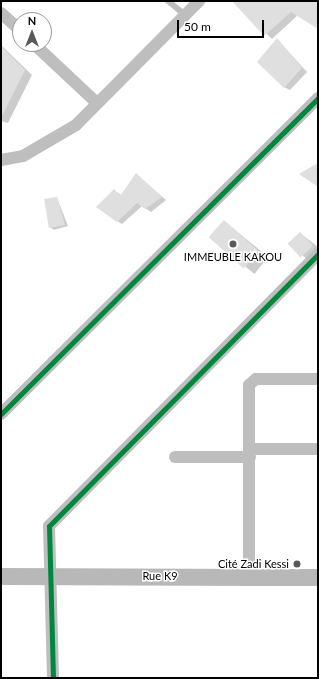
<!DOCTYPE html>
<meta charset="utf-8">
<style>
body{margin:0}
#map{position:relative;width:319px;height:679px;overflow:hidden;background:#fff;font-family:Lato,sans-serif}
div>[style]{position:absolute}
.shadow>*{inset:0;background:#0003;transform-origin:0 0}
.building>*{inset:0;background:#dfdfdf;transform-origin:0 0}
.lane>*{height:6px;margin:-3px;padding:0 3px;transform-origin:3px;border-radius:3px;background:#bebebe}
.street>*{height:12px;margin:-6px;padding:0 6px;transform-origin:6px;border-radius:6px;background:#bebebe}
.secondary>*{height:17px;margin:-8.5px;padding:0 8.5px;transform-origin:8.5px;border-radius:8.5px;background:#b8b8b8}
.cycleway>*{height:5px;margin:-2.5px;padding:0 2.5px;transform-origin:2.5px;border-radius:2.5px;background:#00873e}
.dots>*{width:11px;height:11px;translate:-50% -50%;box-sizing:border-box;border:2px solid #fff;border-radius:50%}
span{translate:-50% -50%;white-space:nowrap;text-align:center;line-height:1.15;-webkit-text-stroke:3px #fff;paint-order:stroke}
.poi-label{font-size:11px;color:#000}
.right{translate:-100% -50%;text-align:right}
.street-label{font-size:11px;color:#000}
.frame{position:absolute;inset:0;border:2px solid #000;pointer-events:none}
.north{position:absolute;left:12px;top:12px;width:40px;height:40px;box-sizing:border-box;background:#fff;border:1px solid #999;border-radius:50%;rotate:0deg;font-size:11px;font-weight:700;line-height:16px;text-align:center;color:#000}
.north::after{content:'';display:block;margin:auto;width:14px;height:18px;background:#595959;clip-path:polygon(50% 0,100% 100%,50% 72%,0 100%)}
.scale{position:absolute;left:177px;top:20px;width:87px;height:18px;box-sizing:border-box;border:2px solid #000;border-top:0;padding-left:5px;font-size:12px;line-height:14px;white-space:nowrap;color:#000;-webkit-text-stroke:3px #fff;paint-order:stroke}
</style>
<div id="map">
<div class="shadow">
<div style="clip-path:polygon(233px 1px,318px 1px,318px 27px,298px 15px,272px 39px)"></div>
<div style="clip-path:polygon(277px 39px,307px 72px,290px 90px,284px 87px)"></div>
<div style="clip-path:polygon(1px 45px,32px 75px,8px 123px,1px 121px)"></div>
<div style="clip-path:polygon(136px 174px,166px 200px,151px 212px,142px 206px,122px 224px,117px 221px,114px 190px,122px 196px)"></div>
<div style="clip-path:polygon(57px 198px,68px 226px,54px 230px,50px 227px)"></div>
<div style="left:224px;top:221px;width:57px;height:22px;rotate:39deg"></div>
<div style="clip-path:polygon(300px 233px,318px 247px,318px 256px,313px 262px,303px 256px)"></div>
</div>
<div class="building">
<div style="clip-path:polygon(232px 1px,318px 1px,318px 29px,291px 12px,264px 36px)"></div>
<div style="clip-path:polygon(277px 38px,302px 68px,284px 88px,257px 62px)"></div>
<div style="clip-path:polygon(1px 46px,25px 70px,1px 118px)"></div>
<div style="clip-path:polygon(318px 163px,318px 187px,299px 174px)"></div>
<div style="clip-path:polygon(136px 173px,162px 197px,145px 209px,137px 203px,117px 222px,96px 207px,114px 189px,120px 196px)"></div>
<div style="clip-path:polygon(57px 197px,65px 225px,49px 228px,44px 199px)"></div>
<div style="left:224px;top:220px;width:47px;height:23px;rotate:42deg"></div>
<div style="left:300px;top:232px;width:19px;height:17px;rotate:47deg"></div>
</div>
<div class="lane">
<div style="left:168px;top:1px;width:22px;rotate:39deg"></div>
</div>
<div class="street">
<div style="left:1px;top:13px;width:25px;rotate:42deg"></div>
<div style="left:34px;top:44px;width:86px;rotate:43.1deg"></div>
<div style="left:1px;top:160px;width:22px;rotate:-10deg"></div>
<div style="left:23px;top:156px;width:61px;rotate:-30.3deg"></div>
<div style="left:76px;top:125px;width:175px;rotate:-45.2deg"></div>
<div style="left:1px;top:414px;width:448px;rotate:-44.9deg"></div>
<div style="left:250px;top:449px;width:68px"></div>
<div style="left:175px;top:457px;width:75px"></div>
<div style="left:249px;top:577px;width:192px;rotate:-90deg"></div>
<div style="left:249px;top:385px;width:9px;rotate:-41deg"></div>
<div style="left:256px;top:379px;width:62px"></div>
<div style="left:53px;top:678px;width:152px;rotate:-91.5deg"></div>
<div style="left:49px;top:526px;width:383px;rotate:-45.3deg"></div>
</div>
<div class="secondary">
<div style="left:1px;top:576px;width:317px;rotate:0.2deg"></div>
</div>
<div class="cycleway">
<div style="left:1px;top:414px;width:448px;rotate:-44.9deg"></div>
<div style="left:53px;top:678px;width:152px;rotate:-91.5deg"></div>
<div style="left:49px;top:526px;width:383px;rotate:-45.3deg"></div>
</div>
<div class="dots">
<div style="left:233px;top:244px;background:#595959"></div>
<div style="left:297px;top:564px;background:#595959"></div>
</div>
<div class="poi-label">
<span style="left:233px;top:257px">IMMEUBLE KAKOU</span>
<span class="right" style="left:289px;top:564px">Cité Zadi Kessi</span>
</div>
<div class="street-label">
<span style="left:160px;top:576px">Rue K9</span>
</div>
<div class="frame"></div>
<div class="north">N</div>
<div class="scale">50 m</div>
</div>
